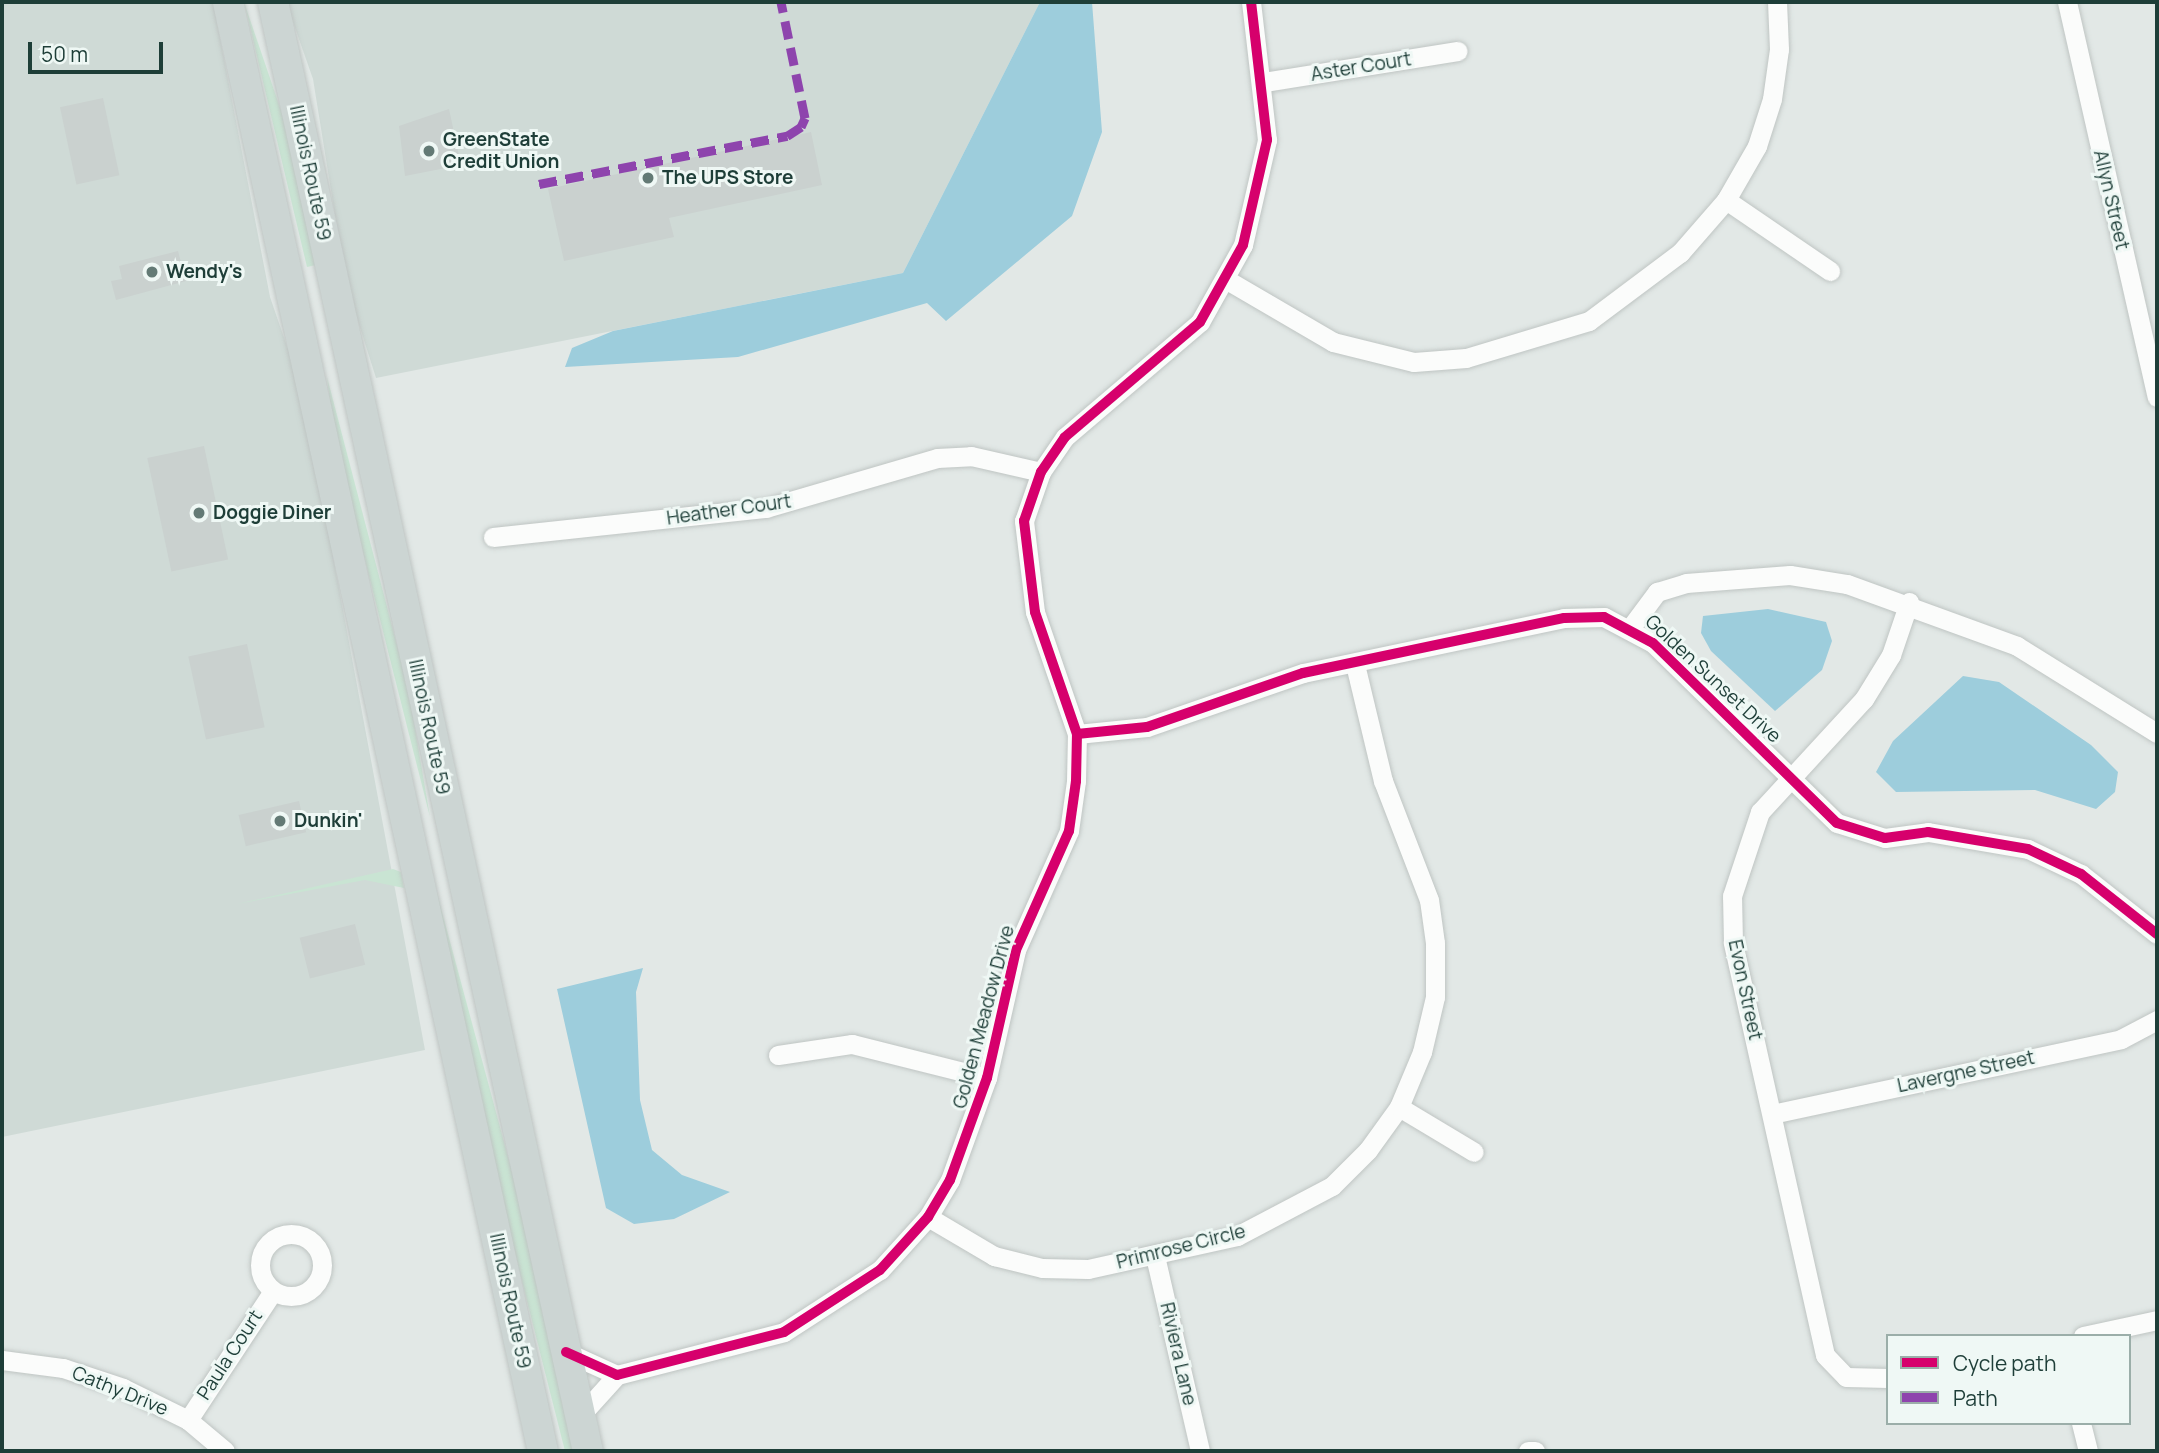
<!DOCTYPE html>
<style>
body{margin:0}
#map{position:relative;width:2159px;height:1453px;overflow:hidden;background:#e2e8e6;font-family:Manrope,sans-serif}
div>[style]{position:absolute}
.built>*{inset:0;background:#cfdad6}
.green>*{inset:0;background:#c9e4d3}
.water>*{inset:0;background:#9dcddc}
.building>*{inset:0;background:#cad1cf;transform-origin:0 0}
.roads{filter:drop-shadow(0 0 2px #bfc5c3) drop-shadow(0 0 2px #bfc5c3)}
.minor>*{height:19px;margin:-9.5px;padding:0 9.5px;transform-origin:9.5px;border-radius:9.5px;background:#fbfcfb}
.minor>.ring{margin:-9.5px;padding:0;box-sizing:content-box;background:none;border:19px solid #fbfcfb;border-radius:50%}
.primary>*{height:30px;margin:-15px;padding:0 15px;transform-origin:15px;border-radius:15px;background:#ccd5d3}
.quiet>*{height:9px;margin-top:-4.5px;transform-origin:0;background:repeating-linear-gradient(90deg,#8e44ad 0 18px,transparent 0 27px)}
.cycleway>*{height:10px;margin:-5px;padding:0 5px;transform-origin:5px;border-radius:5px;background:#d6006c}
.dots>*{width:19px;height:19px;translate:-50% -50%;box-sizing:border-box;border:4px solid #eff8f5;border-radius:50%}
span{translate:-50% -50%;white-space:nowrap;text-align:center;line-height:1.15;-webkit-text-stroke:6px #eff8f5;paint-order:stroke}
.street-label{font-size:19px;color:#1e3e38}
.poi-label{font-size:19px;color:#1e3e38;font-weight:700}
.left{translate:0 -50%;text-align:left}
.frame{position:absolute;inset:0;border:4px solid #1e3e38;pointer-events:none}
.legend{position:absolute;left:1886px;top:1334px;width:245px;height:91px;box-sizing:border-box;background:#eff8f5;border:2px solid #9baea9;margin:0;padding:9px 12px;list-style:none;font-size:21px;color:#1e3e38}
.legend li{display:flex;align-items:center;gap:14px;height:35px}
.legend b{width:35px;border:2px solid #9baea9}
.scale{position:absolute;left:28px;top:42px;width:135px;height:32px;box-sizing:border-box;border:4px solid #1e3e38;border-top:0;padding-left:9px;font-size:21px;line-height:24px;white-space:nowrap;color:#1e3e38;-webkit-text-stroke:5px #eff8f5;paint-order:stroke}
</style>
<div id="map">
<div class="built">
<div style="clip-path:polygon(2px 2px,213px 2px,270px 297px,302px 390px,425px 1050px,2px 1137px)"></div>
<div style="clip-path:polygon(286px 2px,1040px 2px,903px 273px,376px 378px,346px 283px,313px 79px)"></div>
</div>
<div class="green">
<div style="clip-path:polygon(244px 2px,288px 131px,316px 265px,307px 267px)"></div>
<div style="clip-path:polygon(327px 377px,408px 687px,430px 817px,335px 442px)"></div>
<div style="clip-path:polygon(393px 869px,401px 872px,404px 888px,365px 880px,237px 904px)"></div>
<div style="clip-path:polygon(435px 886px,527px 1227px,576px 1451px,565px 1451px,514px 1250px)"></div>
</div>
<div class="water">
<div style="clip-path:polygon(1040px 2px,1092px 2px,1102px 132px,1072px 216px,946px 321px,927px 303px,738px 357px,565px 367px,572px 348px,613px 331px,903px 273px)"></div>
<div style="clip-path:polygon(1768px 609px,1826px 622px,1832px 641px,1822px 670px,1775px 711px,1711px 651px,1701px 633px,1703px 616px)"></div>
<div style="clip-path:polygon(1963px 676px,1999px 682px,2091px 745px,2118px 772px,2115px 792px,2096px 809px,2035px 790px,1896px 792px,1876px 772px,1893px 741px)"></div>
<div style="clip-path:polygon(643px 968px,636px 992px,640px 1100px,652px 1150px,682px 1175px,730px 1192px,674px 1219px,634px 1224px,606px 1208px,557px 989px)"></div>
</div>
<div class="building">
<div style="left:103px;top:98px;width:79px;height:44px;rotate:78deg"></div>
<div style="clip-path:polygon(449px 109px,461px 165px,405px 176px,399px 126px)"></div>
<div style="clip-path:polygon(811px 132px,822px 185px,669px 218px,674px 237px,564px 261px,548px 189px)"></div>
<div style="clip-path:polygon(178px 251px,186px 281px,116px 300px,111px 281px,122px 279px,119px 266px)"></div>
<div style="left:204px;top:446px;width:116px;height:58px;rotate:78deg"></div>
<div style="left:247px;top:644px;width:85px;height:60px;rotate:78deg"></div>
<div style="left:299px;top:801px;width:32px;height:62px;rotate:77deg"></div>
<div style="left:355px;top:924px;width:42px;height:57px;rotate:76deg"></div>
</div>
<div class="roads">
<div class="minor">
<div style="left:2067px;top:2px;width:405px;rotate:77.2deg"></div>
<div style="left:1264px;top:82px;width:196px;rotate:-9.1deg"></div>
<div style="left:1726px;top:200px;width:126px;rotate:34.3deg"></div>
<div style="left:1227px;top:280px;width:123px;rotate:30.3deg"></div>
<div style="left:1333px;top:342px;width:83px;rotate:13.9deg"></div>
<div style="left:1414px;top:362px;width:52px;rotate:-4.4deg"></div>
<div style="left:1466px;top:358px;width:128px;rotate:-16.7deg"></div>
<div style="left:1589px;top:321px;width:114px;rotate:-36.8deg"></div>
<div style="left:1680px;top:253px;width:70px;rotate:-49deg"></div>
<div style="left:1726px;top:200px;width:62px;rotate:-60.1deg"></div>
<div style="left:1757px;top:146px;width:49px;rotate:-72.3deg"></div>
<div style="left:1772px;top:99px;width:50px;rotate:-82deg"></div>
<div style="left:1779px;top:49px;width:47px;rotate:-92.4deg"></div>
<div style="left:493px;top:537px;width:275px;rotate:-6.1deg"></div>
<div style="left:766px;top:508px;width:178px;rotate:-16.3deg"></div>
<div style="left:937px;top:458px;width:34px;rotate:-3deg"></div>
<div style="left:971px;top:456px;width:72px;rotate:12.9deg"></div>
<div style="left:1631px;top:627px;width:44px;rotate:-53.4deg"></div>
<div style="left:1657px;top:592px;width:30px;rotate:-17deg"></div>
<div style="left:1686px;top:583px;width:104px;rotate:-4.4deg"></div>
<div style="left:1790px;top:575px;width:58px;rotate:9deg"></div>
<div style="left:1847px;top:584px;width:181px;rotate:20deg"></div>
<div style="left:2017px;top:646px;width:165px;rotate:31.9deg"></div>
<div style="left:1077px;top:734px;width:70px;rotate:-5.7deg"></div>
<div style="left:1147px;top:727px;width:165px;rotate:-19.1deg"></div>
<div style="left:1303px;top:673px;width:267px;rotate:-11.9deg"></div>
<div style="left:1564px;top:618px;width:40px;rotate:-1.4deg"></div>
<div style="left:1604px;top:617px;width:55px;rotate:28deg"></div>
<div style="left:1653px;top:643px;width:257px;rotate:44.4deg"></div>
<div style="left:1837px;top:823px;width:50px;rotate:17.4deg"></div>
<div style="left:1885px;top:838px;width:43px;rotate:-7.9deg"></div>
<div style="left:1928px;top:832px;width:101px;rotate:9.6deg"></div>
<div style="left:2028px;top:849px;width:59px;rotate:25.3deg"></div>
<div style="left:2081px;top:874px;width:97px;rotate:38.3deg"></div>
<div style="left:778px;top:1055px;width:75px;rotate:-8.5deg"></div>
<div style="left:852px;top:1044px;width:139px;rotate:14.1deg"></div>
<div style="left:1399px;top:1107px;width:87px;rotate:31deg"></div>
<div style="left:1772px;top:1114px;width:357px;rotate:-12.1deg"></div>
<div style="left:2121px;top:1039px;width:41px;rotate:-27.8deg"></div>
<div style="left:928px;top:1217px;width:77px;rotate:30.6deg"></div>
<div style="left:994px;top:1256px;width:49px;rotate:14deg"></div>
<div style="left:1042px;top:1268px;width:46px;rotate:1.2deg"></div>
<div style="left:1088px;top:1269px;width:153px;rotate:-12.5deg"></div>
<div style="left:1237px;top:1236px;width:107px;rotate:-27.8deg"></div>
<div style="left:1332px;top:1186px;width:51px;rotate:-45deg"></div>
<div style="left:1368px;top:1150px;width:53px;rotate:-54.2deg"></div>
<div style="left:1399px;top:1107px;width:60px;rotate:-67.3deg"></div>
<div style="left:1422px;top:1052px;width:57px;rotate:-76.7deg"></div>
<div style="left:1435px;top:997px;width:54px;rotate:-90deg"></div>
<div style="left:1435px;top:943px;width:43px;rotate:-97.9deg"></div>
<div style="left:1429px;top:900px;width:128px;rotate:-111.1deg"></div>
<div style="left:1383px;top:781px;width:120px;rotate:-103.5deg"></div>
<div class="ring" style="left:260px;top:1234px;width:43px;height:43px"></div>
<div style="left:1155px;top:1256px;width:200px;rotate:77deg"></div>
<div style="left:2083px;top:1336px;width:76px;rotate:-12.2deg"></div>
<div style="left:566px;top:1352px;width:56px;rotate:24.3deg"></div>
<div style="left:617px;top:1375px;width:172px;rotate:-14.4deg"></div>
<div style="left:784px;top:1332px;width:114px;rotate:-32.9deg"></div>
<div style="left:880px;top:1270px;width:72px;rotate:-47.8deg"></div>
<div style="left:928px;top:1217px;width:43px;rotate:-59.3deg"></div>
<div style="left:950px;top:1180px;width:109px;rotate:-70.1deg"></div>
<div style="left:987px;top:1078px;width:131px;rotate:-77.2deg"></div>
<div style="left:1016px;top:950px;width:130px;rotate:-66deg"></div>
<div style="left:1069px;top:831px;width:50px;rotate:-82deg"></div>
<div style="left:1076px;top:781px;width:47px;rotate:-88.8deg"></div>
<div style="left:1077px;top:734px;width:129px;rotate:-109deg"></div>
<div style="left:1035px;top:612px;width:92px;rotate:-96.9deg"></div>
<div style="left:1024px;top:521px;width:52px;rotate:-70.9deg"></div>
<div style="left:1041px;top:472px;width:42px;rotate:-55.6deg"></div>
<div style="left:1065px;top:437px;width:177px;rotate:-40.4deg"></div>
<div style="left:1200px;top:322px;width:88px;rotate:-60.8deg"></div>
<div style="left:1243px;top:245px;width:108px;rotate:-77.1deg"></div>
<div style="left:1267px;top:140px;width:139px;rotate:-96.6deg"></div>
<div style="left:2px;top:1360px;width:62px;rotate:7.5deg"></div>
<div style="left:63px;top:1368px;width:63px;rotate:18.4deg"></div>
<div style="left:123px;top:1388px;width:72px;rotate:26.2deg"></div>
<div style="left:188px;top:1420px;width:48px;rotate:40deg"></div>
<div style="left:1888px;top:1378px;width:42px;rotate:-178.6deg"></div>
<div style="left:1846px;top:1377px;width:30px;rotate:-134deg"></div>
<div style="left:1825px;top:1355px;width:423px;rotate:-102.6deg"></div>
<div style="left:1733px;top:942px;width:46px;rotate:-91.2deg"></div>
<div style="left:1732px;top:896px;width:89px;rotate:-71.6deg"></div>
<div style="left:1760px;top:812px;width:154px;rotate:-47.4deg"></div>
<div style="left:1864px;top:699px;width:52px;rotate:-58.5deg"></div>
<div style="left:1891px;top:655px;width:56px;rotate:-71.2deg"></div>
<div style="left:580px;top:1416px;width:55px;rotate:-47.9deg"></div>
<div style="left:188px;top:1420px;width:154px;rotate:-56.6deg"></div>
<div style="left:2081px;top:1423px;width:29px;rotate:76deg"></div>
<div style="left:1528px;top:1451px;width:7px"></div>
</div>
<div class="primary">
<div style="left:228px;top:2px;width:1483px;rotate:77.74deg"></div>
<div style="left:273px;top:2px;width:1483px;rotate:77.74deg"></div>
</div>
</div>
<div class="quiet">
<div style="left:539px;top:184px;width:253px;rotate:-11deg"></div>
<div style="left:787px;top:136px;width:17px;rotate:-33deg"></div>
<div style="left:801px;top:127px;width:10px;rotate:-66deg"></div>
<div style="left:805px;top:118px;width:118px;rotate:-101.7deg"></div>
</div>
<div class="cycleway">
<div style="left:1077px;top:734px;width:70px;rotate:-5.7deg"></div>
<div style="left:1147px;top:727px;width:165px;rotate:-19.1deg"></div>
<div style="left:1303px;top:673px;width:267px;rotate:-11.9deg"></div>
<div style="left:1564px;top:618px;width:40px;rotate:-1.4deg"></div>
<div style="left:1604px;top:617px;width:55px;rotate:28deg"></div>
<div style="left:1653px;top:643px;width:257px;rotate:44.4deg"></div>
<div style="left:1837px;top:823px;width:50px;rotate:17.4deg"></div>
<div style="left:1885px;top:838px;width:43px;rotate:-7.9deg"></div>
<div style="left:1928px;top:832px;width:101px;rotate:9.6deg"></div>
<div style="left:2028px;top:849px;width:59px;rotate:25.3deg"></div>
<div style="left:2081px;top:874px;width:97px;rotate:38.3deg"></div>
<div style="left:566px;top:1352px;width:56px;rotate:24.3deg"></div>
<div style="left:617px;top:1375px;width:172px;rotate:-14.4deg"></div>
<div style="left:784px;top:1332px;width:114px;rotate:-32.9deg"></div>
<div style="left:880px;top:1270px;width:72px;rotate:-47.8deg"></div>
<div style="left:928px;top:1217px;width:43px;rotate:-59.3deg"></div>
<div style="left:950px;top:1180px;width:109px;rotate:-70.1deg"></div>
<div style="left:987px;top:1078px;width:131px;rotate:-77.2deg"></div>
<div style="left:1016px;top:950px;width:130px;rotate:-66deg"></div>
<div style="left:1069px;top:831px;width:50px;rotate:-82deg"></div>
<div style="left:1076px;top:781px;width:47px;rotate:-88.8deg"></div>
<div style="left:1077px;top:734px;width:129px;rotate:-109deg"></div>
<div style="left:1035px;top:612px;width:92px;rotate:-96.9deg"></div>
<div style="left:1024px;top:521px;width:52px;rotate:-70.9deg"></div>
<div style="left:1041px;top:472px;width:42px;rotate:-55.6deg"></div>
<div style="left:1065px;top:437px;width:177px;rotate:-40.4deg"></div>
<div style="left:1200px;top:322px;width:88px;rotate:-60.8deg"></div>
<div style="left:1243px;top:245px;width:108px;rotate:-77.1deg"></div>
<div style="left:1267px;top:140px;width:139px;rotate:-96.6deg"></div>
</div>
<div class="dots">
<div style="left:429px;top:151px;background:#637a75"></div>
<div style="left:648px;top:178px;background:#637a75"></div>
<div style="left:152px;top:272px;background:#637a75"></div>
<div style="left:199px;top:513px;background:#637a75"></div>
<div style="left:280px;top:821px;background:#637a75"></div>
</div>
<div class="street-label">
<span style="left:1361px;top:67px;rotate:-9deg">Aster Court</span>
<span style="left:310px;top:173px;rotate:78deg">Illinois Route 59</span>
<span style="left:2111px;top:200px;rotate:77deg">Allyn Street</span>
<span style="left:729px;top:510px;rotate:-8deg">Heather Court</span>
<span style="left:1713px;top:679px;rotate:43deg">Golden Sunset Drive</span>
<span style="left:429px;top:727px;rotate:78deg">Illinois Route 59</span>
<span style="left:1745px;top:990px;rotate:78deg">Evon Street</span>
<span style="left:984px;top:1017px;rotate:-75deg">Golden Meadow Drive</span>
<span style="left:1966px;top:1072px;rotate:-12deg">Lavergne Street</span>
<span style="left:1181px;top:1247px;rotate:-14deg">Primrose Circle</span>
<span style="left:510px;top:1301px;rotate:78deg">Illinois Route 59</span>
<span style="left:1178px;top:1354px;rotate:77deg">Riviera Lane</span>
<span style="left:230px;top:1355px;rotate:-57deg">Paula Court</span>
<span style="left:120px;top:1391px;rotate:22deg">Cathy Drive</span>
</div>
<div class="poi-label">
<span class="left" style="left:443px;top:151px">GreenState<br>Credit Union</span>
<span class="left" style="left:662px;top:178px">The UPS Store</span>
<span class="left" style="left:166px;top:272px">Wendy's</span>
<span class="left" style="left:213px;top:513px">Doggie Diner</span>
<span class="left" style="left:294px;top:821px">Dunkin'</span>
</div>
<div class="frame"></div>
<ul class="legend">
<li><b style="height:9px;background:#d6006c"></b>Cycle path</li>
<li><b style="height:9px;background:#8e44ad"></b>Path</li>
</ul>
<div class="scale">50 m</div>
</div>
